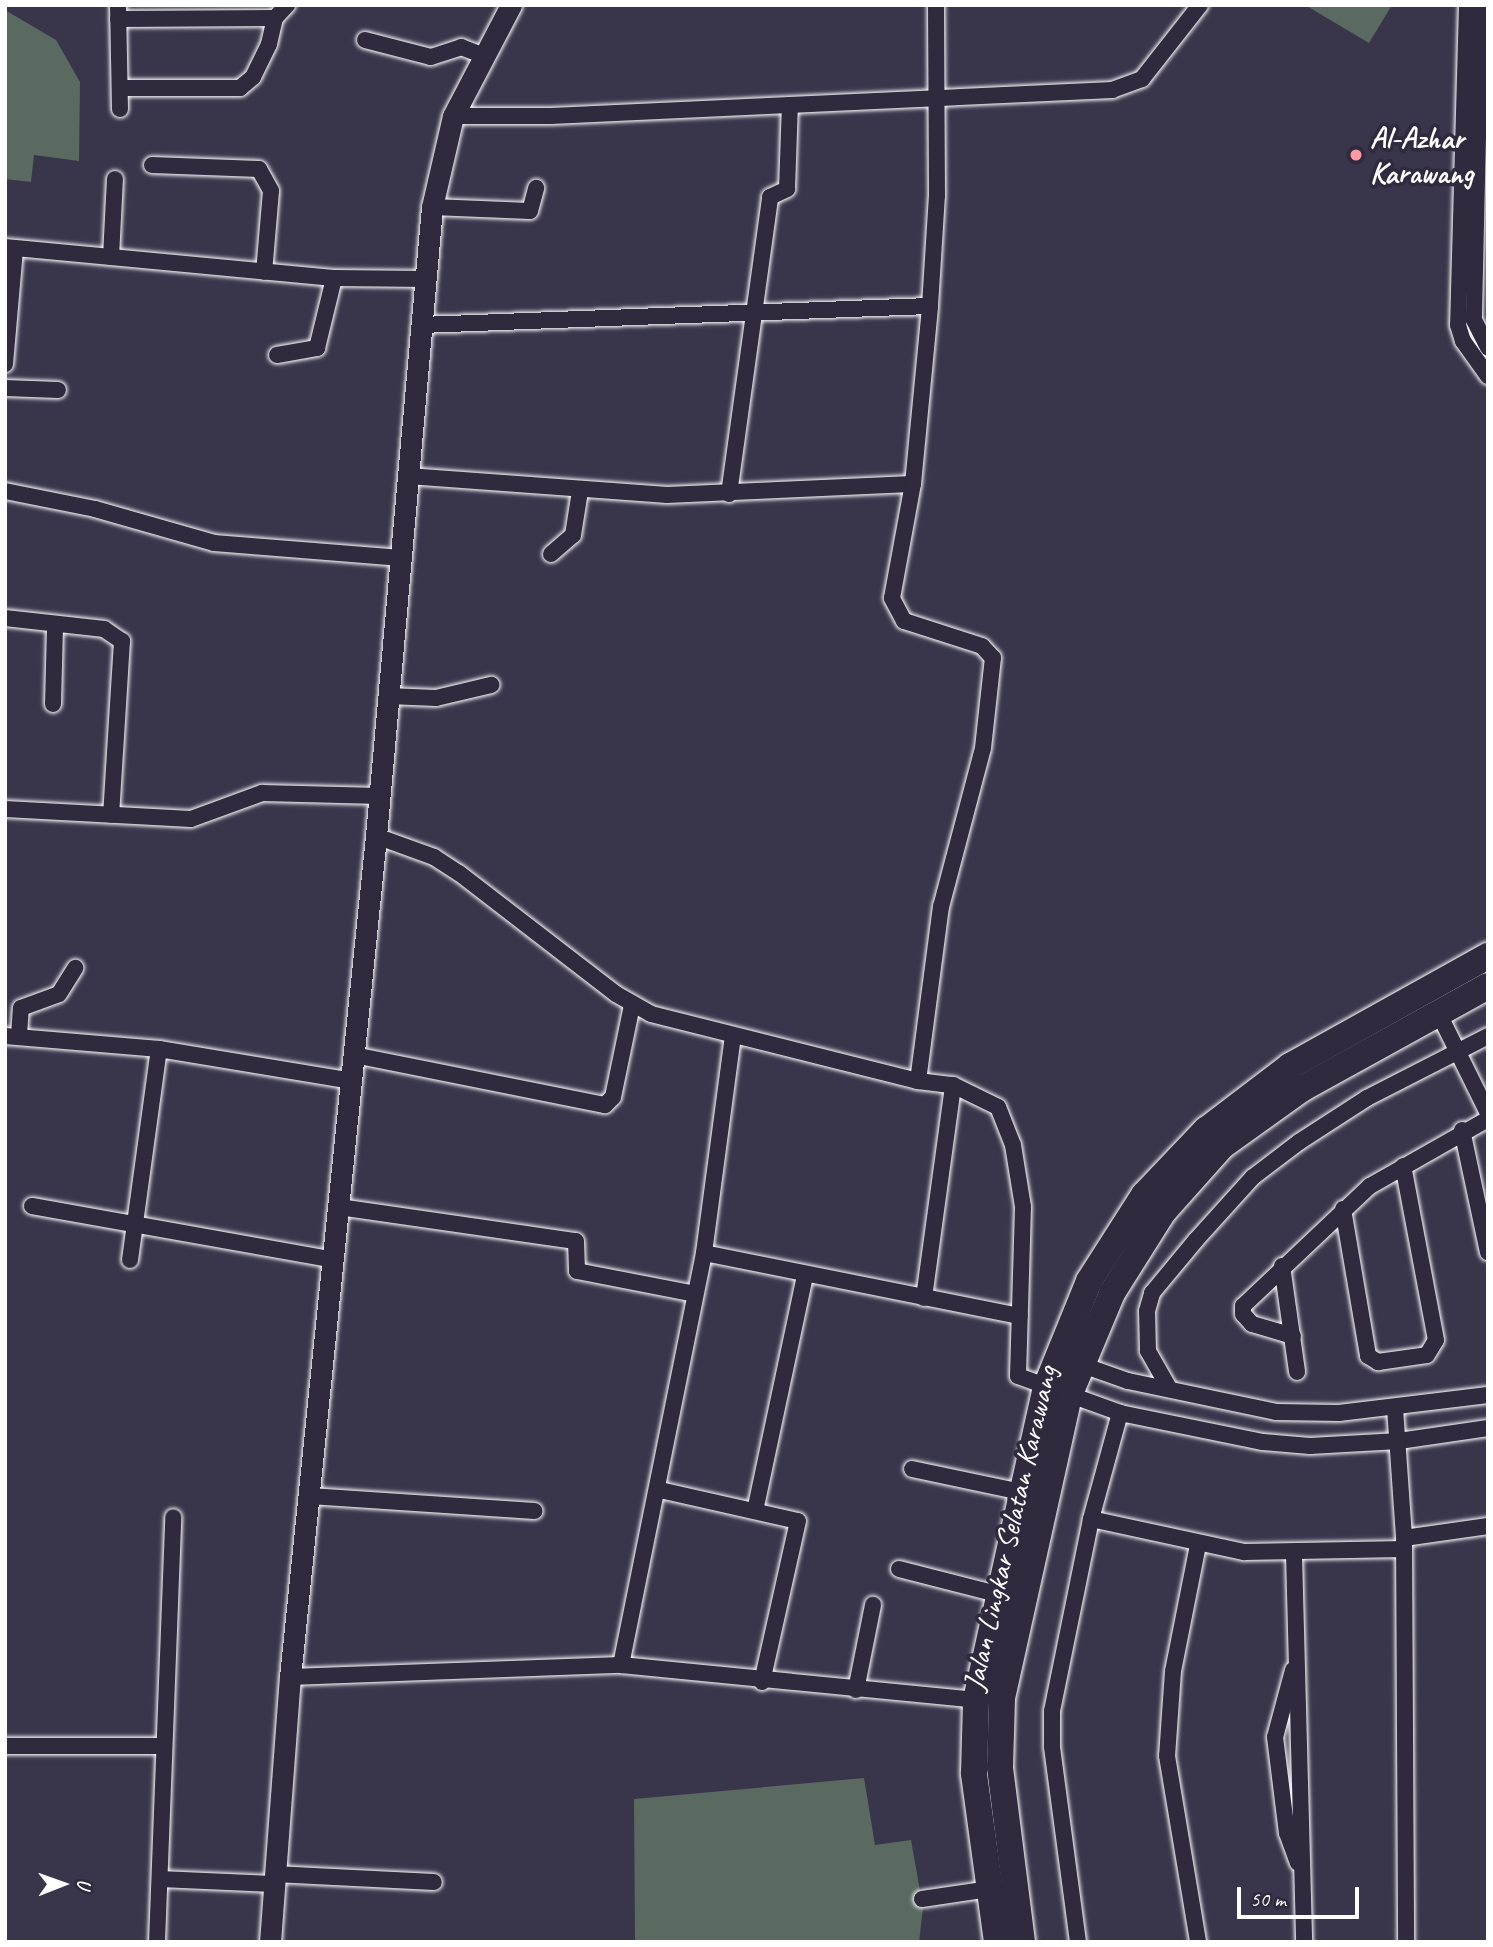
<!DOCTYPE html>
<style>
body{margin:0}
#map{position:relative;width:1493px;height:1947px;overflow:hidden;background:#39354b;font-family:Caveat,sans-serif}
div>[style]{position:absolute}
.green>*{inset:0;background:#5b6a61}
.roads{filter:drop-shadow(0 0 2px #fff) drop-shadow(0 0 2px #fff)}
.minor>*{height:16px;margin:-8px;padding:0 8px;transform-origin:8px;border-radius:8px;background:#2f2a3d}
.tertiary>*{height:21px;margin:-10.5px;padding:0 10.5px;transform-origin:10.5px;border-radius:10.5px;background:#2f2a3d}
.primary>*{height:26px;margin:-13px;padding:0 13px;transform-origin:13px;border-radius:13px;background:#2f2a3d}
.dots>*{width:19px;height:19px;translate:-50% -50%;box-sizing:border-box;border:4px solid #2f2a3d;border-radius:50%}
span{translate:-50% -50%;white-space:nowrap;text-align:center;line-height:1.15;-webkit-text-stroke:7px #2f2a3d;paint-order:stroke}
.poi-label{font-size:30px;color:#fff;font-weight:700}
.left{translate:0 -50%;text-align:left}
.street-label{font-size:30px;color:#fff}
.frame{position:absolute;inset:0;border:7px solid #fff;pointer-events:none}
.north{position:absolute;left:28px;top:1849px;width:70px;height:70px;-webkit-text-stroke:5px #2f2a3d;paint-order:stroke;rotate:89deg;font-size:19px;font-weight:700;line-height:28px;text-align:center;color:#fff}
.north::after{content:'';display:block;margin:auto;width:24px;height:32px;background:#fff;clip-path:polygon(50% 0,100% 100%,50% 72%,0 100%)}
.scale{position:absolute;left:1237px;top:1887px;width:122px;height:32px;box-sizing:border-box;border:4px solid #fff;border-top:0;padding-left:9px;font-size:21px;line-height:24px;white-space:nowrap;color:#fff;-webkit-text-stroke:5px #2f2a3d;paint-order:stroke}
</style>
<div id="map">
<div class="green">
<div style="clip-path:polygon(1305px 5px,1392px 5px,1369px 43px)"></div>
<div style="clip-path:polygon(5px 10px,56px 40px,80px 82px,79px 161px,34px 155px,31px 182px,5px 179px)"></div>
<div style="clip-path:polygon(864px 1778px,875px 1845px,911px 1840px,923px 1908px,919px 1942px,635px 1942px,634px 1799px)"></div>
</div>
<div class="roads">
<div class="minor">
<div style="left:118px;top:5px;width:104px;rotate:88.9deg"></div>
<div style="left:1467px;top:5px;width:320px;rotate:91.6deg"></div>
<div style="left:1458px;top:325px;width:17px;rotate:73deg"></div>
<div style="left:1463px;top:341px;width:43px;rotate:54.5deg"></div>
<div style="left:1481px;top:5px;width:315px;rotate:91.3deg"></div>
<div style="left:1474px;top:320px;width:31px;rotate:63deg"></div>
<div style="left:118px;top:19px;width:157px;rotate:-0.4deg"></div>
<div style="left:275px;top:18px;width:18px;rotate:-47deg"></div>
<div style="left:365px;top:40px;width:68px;rotate:14.4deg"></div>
<div style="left:431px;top:57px;width:32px;rotate:-18deg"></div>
<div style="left:461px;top:47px;width:22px;rotate:21deg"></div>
<div style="left:121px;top:88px;width:119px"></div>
<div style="left:240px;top:88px;width:17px;rotate:-40deg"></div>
<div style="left:253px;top:77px;width:37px;rotate:-64deg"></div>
<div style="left:269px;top:44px;width:27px;rotate:-77deg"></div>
<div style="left:453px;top:116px;width:98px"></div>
<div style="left:551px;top:116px;width:562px;rotate:-2.65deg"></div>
<div style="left:1112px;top:90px;width:32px;rotate:-20deg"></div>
<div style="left:1142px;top:79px;width:94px;rotate:-51.9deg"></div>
<div style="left:152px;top:165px;width:107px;rotate:2.1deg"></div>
<div style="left:259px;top:169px;width:25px;rotate:61deg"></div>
<div style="left:271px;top:191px;width:81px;rotate:94.9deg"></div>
<div style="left:432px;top:207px;width:98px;rotate:2.3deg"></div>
<div style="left:530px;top:211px;width:24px;rotate:-75deg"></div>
<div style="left:5px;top:247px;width:330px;rotate:5.4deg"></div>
<div style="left:334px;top:278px;width:92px;rotate:0.6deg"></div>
<div style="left:111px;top:257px;width:78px;rotate:-87.1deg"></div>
<div style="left:421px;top:325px;width:509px;rotate:-2.14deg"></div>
<div style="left:277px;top:355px;width:41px;rotate:-9.9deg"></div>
<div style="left:317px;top:348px;width:72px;rotate:-76.3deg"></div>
<div style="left:5px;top:364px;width:115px;rotate:-85deg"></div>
<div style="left:5px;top:388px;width:53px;rotate:2.2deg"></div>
<div style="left:408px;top:476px;width:260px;rotate:4.2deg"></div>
<div style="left:667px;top:495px;width:246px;rotate:-2.6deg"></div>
<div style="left:5px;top:491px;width:92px;rotate:11.3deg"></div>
<div style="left:95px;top:509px;width:124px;rotate:15.9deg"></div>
<div style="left:214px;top:543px;width:188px;rotate:4.6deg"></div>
<div style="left:729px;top:494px;width:300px;rotate:-82.1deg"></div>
<div style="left:770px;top:197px;width:19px;rotate:-25deg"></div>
<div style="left:787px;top:189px;width:84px;rotate:-88deg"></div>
<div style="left:551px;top:554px;width:29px;rotate:-41deg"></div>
<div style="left:573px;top:535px;width:45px;rotate:-81deg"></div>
<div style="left:5px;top:618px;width:100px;rotate:6.3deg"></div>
<div style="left:104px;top:629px;width:22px;rotate:34deg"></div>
<div style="left:122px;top:641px;width:174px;rotate:93.6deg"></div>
<div style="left:388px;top:696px;width:48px;rotate:2.4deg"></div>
<div style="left:436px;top:698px;width:57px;rotate:-13.3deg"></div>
<div style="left:53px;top:704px;width:79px;rotate:-88.5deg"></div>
<div style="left:5px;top:809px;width:186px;rotate:3.1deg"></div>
<div style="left:191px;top:819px;width:76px;rotate:-20.1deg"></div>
<div style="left:262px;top:793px;width:118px;rotate:1.5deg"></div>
<div style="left:376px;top:836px;width:62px;rotate:19.9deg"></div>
<div style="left:434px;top:857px;width:30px;rotate:33deg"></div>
<div style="left:459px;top:873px;width:198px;rotate:37.6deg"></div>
<div style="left:616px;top:994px;width:40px;rotate:29.7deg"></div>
<div style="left:651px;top:1014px;width:275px;rotate:14.1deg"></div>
<div style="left:918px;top:1081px;width:35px;rotate:7deg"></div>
<div style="left:953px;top:1085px;width:50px;rotate:26.1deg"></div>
<div style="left:998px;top:1107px;width:41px;rotate:68.5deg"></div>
<div style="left:1013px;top:1145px;width:63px;rotate:80.8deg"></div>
<div style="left:1023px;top:1207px;width:169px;rotate:91.7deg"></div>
<div style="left:1018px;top:1376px;width:109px;rotate:19.9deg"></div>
<div style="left:1120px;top:1413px;width:146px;rotate:11.5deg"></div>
<div style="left:1263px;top:1442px;width:47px;rotate:4.9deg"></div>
<div style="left:1310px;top:1446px;width:89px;rotate:-3.2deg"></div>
<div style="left:1399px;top:1441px;width:90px;rotate:-8.3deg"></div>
<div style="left:1439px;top:1014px;width:110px;rotate:63.7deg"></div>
<div style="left:19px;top:1035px;width:27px;rotate:-86deg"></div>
<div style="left:21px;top:1008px;width:40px;rotate:-20.2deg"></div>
<div style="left:59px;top:994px;width:31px;rotate:-58deg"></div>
<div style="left:5px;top:1036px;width:155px;rotate:4.8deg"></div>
<div style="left:159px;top:1049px;width:196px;rotate:9.4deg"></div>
<div style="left:354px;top:1055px;width:256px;rotate:11.3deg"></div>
<div style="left:605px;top:1105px;width:11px;rotate:-45deg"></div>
<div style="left:613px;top:1097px;width:94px;rotate:-78.3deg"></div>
<div style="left:918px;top:1081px;width:176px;rotate:-82.5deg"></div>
<div style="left:941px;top:907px;width:164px;rotate:-75.2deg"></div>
<div style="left:983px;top:748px;width:91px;rotate:-83.7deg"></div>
<div style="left:993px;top:658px;width:16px;rotate:-133deg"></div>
<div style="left:982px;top:646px;width:82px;rotate:-162.2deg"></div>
<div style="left:904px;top:621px;width:26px;rotate:-118deg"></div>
<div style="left:892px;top:598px;width:116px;rotate:-79.6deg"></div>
<div style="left:913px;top:484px;width:179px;rotate:-84.5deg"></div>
<div style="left:930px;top:306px;width:110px;rotate:-86.4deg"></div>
<div style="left:937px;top:196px;width:191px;rotate:-90.3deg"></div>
<div style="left:1462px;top:1130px;width:125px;rotate:78deg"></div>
<div style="left:32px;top:1206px;width:307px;rotate:10.1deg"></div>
<div style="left:339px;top:1207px;width:239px;rotate:8.2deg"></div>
<div style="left:576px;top:1241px;width:30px;rotate:88deg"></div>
<div style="left:577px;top:1271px;width:120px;rotate:11deg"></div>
<div style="left:1343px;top:1209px;width:149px;rotate:80.3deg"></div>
<div style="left:1368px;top:1356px;width:12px;rotate:31deg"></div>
<div style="left:1378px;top:1362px;width:49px;rotate:-8.1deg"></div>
<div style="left:1427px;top:1355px;width:17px;rotate:-59deg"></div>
<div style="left:1436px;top:1340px;width:177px;rotate:-100.7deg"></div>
<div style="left:704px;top:1253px;width:322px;rotate:11.3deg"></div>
<div style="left:130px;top:1260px;width:213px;rotate:-82.2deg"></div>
<div style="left:1282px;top:1266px;width:107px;rotate:81.9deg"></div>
<div style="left:924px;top:1298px;width:215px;rotate:-82.2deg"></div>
<div style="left:1293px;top:1336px;width:43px;rotate:-163.7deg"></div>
<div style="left:1252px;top:1324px;width:13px;rotate:-132deg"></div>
<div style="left:1243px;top:1314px;width:8px;rotate:-90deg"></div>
<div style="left:1243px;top:1306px;width:175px;rotate:-43.4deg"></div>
<div style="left:1370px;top:1186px;width:136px;rotate:-29.6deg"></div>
<div style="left:1074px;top:1362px;width:57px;rotate:19.4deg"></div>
<div style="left:1128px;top:1381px;width:151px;rotate:11.8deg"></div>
<div style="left:1276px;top:1412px;width:63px;rotate:0.9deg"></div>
<div style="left:1339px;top:1413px;width:150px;rotate:-6.9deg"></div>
<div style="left:1169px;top:1388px;width:43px;rotate:-119.6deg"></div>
<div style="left:1148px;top:1351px;width:40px;rotate:-91.4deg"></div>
<div style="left:1147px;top:1311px;width:19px;rotate:-74deg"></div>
<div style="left:1152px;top:1293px;width:69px;rotate:-50.3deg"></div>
<div style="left:1196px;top:1240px;width:85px;rotate:-47.9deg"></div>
<div style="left:1253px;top:1177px;width:58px;rotate:-37.3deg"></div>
<div style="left:1299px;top:1142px;width:81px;rotate:-32.9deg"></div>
<div style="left:1367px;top:1098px;width:136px;rotate:-27.1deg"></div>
<div style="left:1395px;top:1408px;width:130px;rotate:86deg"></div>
<div style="left:1404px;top:1538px;width:404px;rotate:89.7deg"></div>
<div style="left:912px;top:1469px;width:111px;rotate:11.9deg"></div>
<div style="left:660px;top:1490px;width:141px;rotate:12.7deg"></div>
<div style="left:798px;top:1521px;width:165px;rotate:102.6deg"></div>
<div style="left:310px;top:1496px;width:225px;rotate:3.8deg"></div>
<div style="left:755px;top:1511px;width:241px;rotate:-78deg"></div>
<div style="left:1091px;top:1519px;width:157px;rotate:12.2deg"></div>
<div style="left:1244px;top:1552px;width:160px;rotate:-1.1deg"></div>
<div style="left:1404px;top:1538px;width:85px;rotate:-8.1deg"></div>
<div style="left:1198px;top:1545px;width:128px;rotate:101.2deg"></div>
<div style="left:1173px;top:1671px;width:85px;rotate:94deg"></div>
<div style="left:1167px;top:1756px;width:189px;rotate:80.5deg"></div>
<div style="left:1294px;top:1554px;width:388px;rotate:88.5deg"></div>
<div style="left:899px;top:1569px;width:101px;rotate:14.3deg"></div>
<div style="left:621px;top:1665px;width:420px;rotate:-78.6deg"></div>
<div style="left:704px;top:1253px;width:218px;rotate:-82.4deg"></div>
<div style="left:1293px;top:1670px;width:69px;rotate:105deg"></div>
<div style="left:1275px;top:1737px;width:97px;rotate:82.9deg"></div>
<div style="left:1287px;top:1833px;width:32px;rotate:70deg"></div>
<div style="left:290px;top:1677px;width:331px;rotate:-2.1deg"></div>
<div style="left:621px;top:1665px;width:357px;rotate:5.6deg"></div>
<div style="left:856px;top:1690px;width:87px;rotate:-78.7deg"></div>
<div style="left:5px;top:1746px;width:158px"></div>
<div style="left:274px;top:1874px;width:160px;rotate:2.9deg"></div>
<div style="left:160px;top:1879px;width:113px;rotate:2.5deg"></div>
<div style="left:922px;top:1899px;width:69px;rotate:-8.4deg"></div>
<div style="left:157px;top:1942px;width:425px;rotate:-87.8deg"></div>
<div style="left:1078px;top:1942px;width:198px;rotate:-97.6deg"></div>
<div style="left:1052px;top:1746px;width:35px;rotate:-90deg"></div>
<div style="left:1052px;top:1711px;width:196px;rotate:-78.5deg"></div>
<div style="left:1091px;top:1519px;width:110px;rotate:-74.7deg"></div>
</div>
<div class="tertiary">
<div style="left:270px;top:1942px;width:266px;rotate:-85.7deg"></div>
<div style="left:290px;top:1677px;width:845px;rotate:-84.16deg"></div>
<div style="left:376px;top:836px;width:631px;rotate:-84.91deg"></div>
<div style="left:432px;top:207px;width:93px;rotate:-77deg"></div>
<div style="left:453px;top:116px;width:125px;rotate:-62.4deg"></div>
</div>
<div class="primary">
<div style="left:997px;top:1942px;width:171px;rotate:-97.8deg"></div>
<div style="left:974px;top:1773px;width:73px;rotate:-88.4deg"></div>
<div style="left:976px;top:1700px;width:321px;rotate:-77.4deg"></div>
<div style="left:1046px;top:1387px;width:114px;rotate:-67.9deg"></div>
<div style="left:1089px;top:1281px;width:102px;rotate:-57.4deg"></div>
<div style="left:1144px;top:1195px;width:90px;rotate:-46.4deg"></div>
<div style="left:1206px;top:1130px;width:106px;rotate:-37.3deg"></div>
<div style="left:1290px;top:1066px;width:227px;rotate:-29.1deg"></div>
<div style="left:1022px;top:1942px;width:176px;rotate:-97.2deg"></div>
<div style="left:1000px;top:1767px;width:69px;rotate:-88.3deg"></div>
<div style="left:1002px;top:1698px;width:309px;rotate:-77.5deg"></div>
<div style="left:1069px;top:1396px;width:112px;rotate:-67.3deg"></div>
<div style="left:1112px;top:1293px;width:96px;rotate:-57.8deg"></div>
<div style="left:1163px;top:1212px;width:89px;rotate:-48.2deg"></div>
<div style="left:1222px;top:1146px;width:100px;rotate:-35.6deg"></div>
<div style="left:1303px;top:1088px;width:211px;rotate:-28.9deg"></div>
</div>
</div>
<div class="dots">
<div style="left:1356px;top:155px;background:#ff9aa2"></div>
</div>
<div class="poi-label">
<span class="left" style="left:1370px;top:155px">Al-Azhar<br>Karawang</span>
</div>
<div class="street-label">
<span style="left:1010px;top:1528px;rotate:-77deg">Jalan Lingkar Selatan Karawang</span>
</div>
<div class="frame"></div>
<div class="north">U</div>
<div class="scale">50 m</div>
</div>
